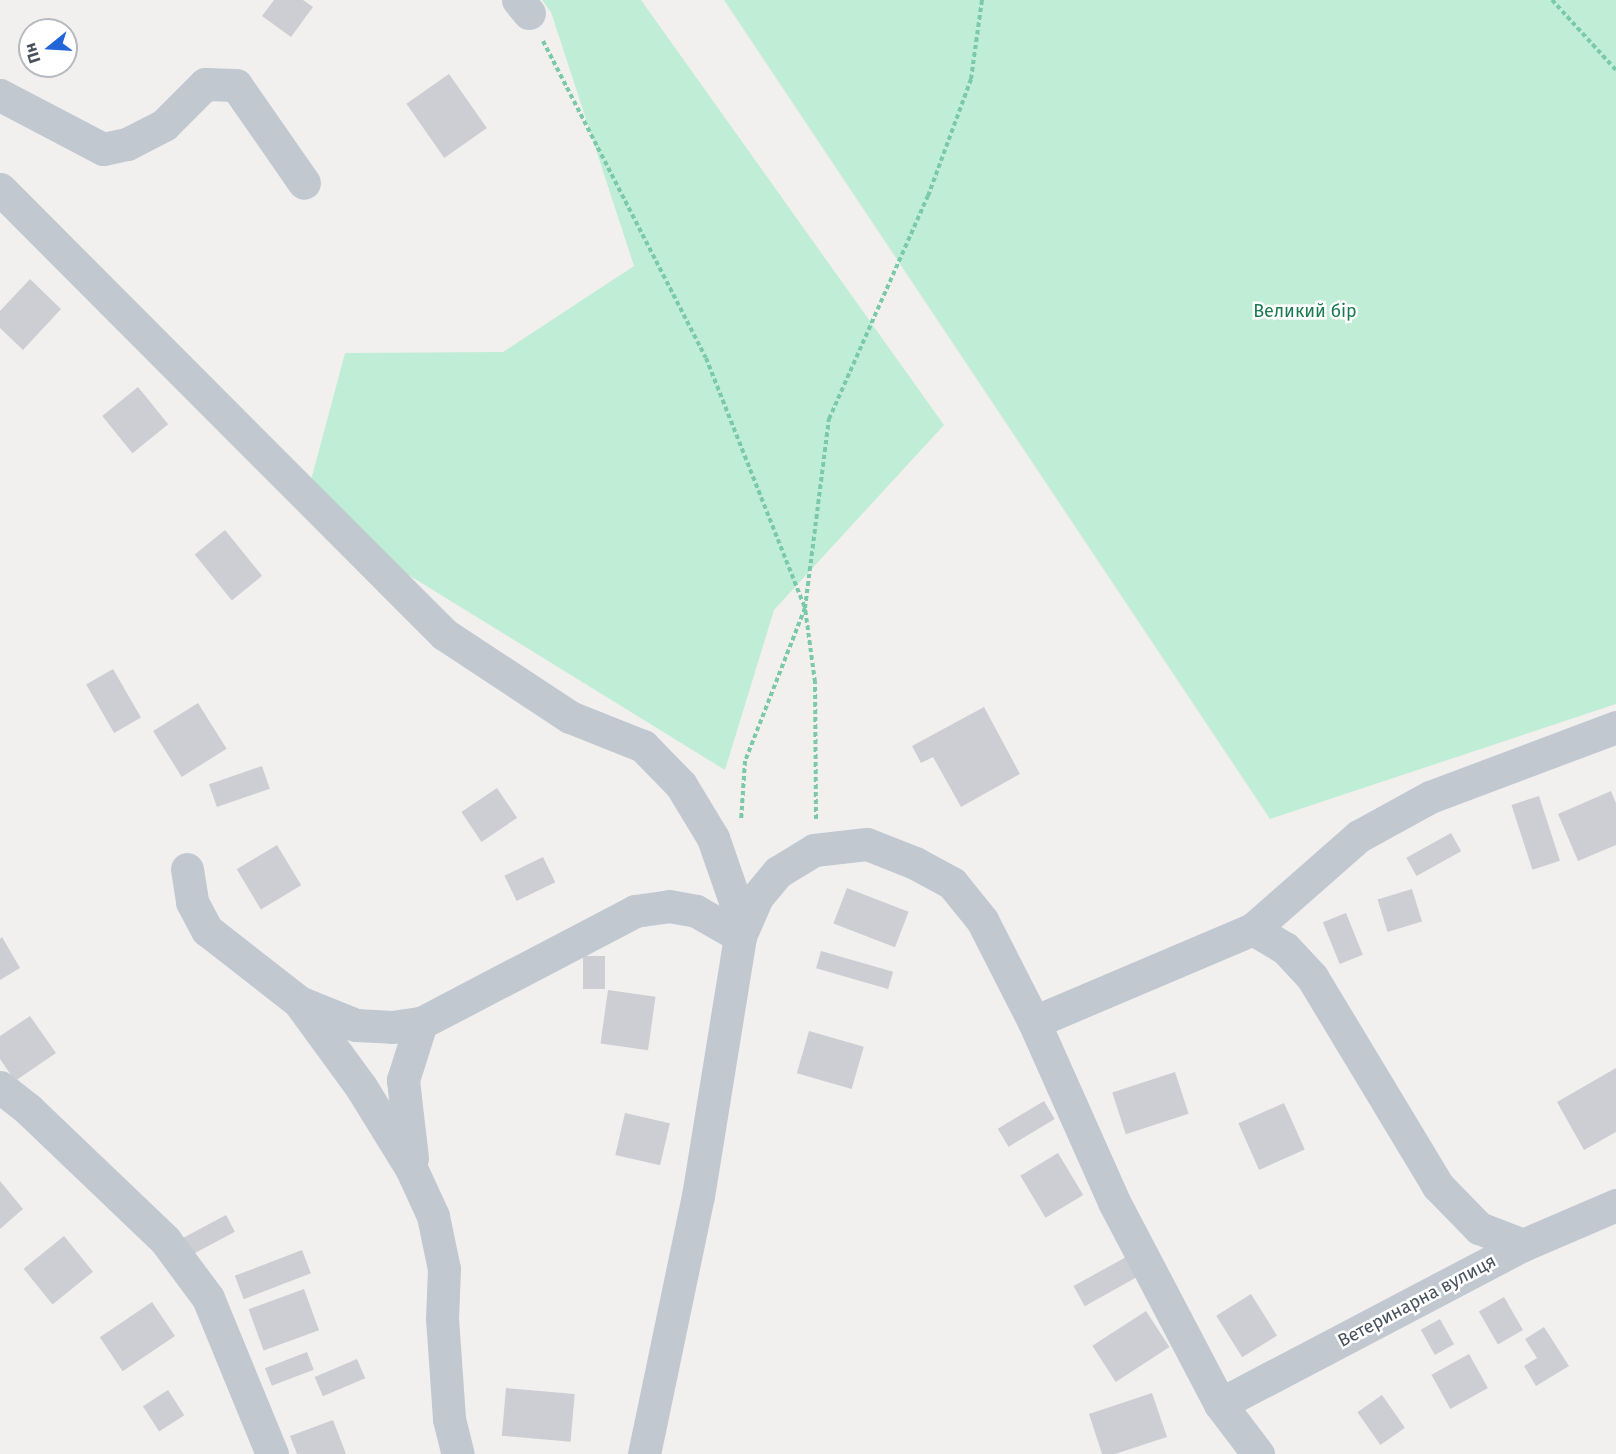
<!DOCTYPE html>
<meta charset="utf-8">
<style>
body{margin:0}
#map{position:relative;width:1616px;height:1454px;overflow:hidden;background:#f2f0ef;font-family:"Fira Sans",sans-serif}
div>[style]{position:absolute}
.green>*{inset:0;background:#c0edd5}
.building>*{inset:0;background:#ccced4;transform-origin:0 0}
.path>*{height:4px;margin-top:-2px;transform-origin:0;background:repeating-linear-gradient(90deg,#7ac9a8 0 4.5px,transparent 0 7.5px)}
.minor>*{height:33px;margin:-16.5px;padding:0 16.5px;transform-origin:16.5px;border-radius:16.5px;background:#c1c8d0}
span{translate:-50% -50%;white-space:nowrap;text-align:center;line-height:1.15;-webkit-text-stroke:5px #fff;paint-order:stroke}
.park-label{font-size:18px;color:#1c7a52}
.street-label{font-size:18px;color:#48515c}
.north{position:absolute;left:18px;top:18px;width:60px;height:60px;box-sizing:border-box;background:#fff;border:2px solid #b6b9be;border-radius:50%;rotate:252deg;font-size:16px;font-weight:700;line-height:24px;text-align:center;color:#48515c}
.north::after{content:'';display:block;margin:auto;width:21px;height:27px;background:#2265d9;clip-path:polygon(50% 0,100% 100%,50% 72%,0 100%)}
</style>
<div id="map">
<div class="green">
<div style="clip-path:polygon(542px 0,641px 0,944px 425px,774px 610px,725px 770px,303px 510px,345px 353px,503px 352px,634px 266px,551px 12px)"></div>
<div style="clip-path:polygon(724px 0,1616px 0,1616px 704px,1270px 819px)"></div>
</div>
<div class="building">
<div style="clip-path:polygon(274px 0,303px 0,313px 7px,291px 37px,262px 16px)"></div>
<div style="left:449px;top:74px;width:66px;height:52px;rotate:55deg"></div>
<div style="clip-path:polygon(30px 279px,61px 309px,23px 350px,0 328px,0 311px)"></div>
<div style="left:138px;top:387px;width:48px;height:46px;rotate:51deg"></div>
<div style="left:225px;top:530px;width:59px;height:39px;rotate:51deg"></div>
<div style="left:113px;top:669px;width:56px;height:31px;rotate:60deg"></div>
<div style="left:198px;top:703px;width:54px;height:53px;rotate:58deg"></div>
<div style="clip-path:polygon(984px 707px,1020px 774px,961px 807px,933px 757px,921px 763px,912px 746px)"></div>
<div style="left:262px;top:766px;width:24px;height:56px;rotate:71deg"></div>
<div style="left:497px;top:788px;width:36px;height:43px;rotate:56deg"></div>
<div style="clip-path:polygon(1611px 791px,1616px 803px,1616px 845px,1578px 861px,1558px 814px)"></div>
<div style="left:1539px;top:796px;width:68px;height:29px;rotate:72deg"></div>
<div style="left:1451px;top:833px;width:21px;height:51px;rotate:61deg"></div>
<div style="left:277px;top:845px;width:47px;height:47px;rotate:59deg"></div>
<div style="left:543px;top:857px;width:28px;height:43px;rotate:64deg"></div>
<div style="left:847px;top:888px;width:66px;height:38px;rotate:21deg"></div>
<div style="left:1412px;top:889px;width:34px;height:36px;rotate:73deg"></div>
<div style="left:1346px;top:913px;width:45px;height:25px;rotate:68deg"></div>
<div style="clip-path:polygon(2px 937px,20px 968px,0 980px,0 939px)"></div>
<div style="left:821px;top:951px;width:75px;height:18px;rotate:16deg"></div>
<div style="left:583px;top:956px;width:22px;height:33px"></div>
<div style="left:608px;top:990px;width:48px;height:54px;rotate:8deg"></div>
<div style="clip-path:polygon(30px 1016px,56px 1053px,15px 1081px,0 1059px,0 1036px)"></div>
<div style="left:809px;top:1031px;width:57px;height:44px;rotate:16deg"></div>
<div style="clip-path:polygon(1616px 1068px,1616px 1132px,1584px 1150px,1557px 1102px)"></div>
<div style="left:1175px;top:1072px;width:44px;height:66px;rotate:72deg"></div>
<div style="left:1044px;top:1101px;width:21px;height:54px;rotate:59deg"></div>
<div style="left:1284px;top:1103px;width:51px;height:50px;rotate:66deg"></div>
<div style="left:625px;top:1113px;width:46px;height:43px;rotate:13deg"></div>
<div style="left:1058px;top:1153px;width:49px;height:44px;rotate:59deg"></div>
<div style="clip-path:polygon(0 1181px,23px 1209px,0 1229px)"></div>
<div style="left:226px;top:1215px;width:19px;height:51px;rotate:62deg"></div>
<div style="left:64px;top:1236px;width:46px;height:52px;rotate:51deg"></div>
<div style="left:302px;top:1250px;width:25px;height:72px;rotate:69deg"></div>
<div style="left:1126px;top:1257px;width:23px;height:60px;rotate:61deg"></div>
<div style="left:304px;top:1289px;width:44px;height:59px;rotate:70deg"></div>
<div style="left:1251px;top:1294px;width:49px;height:41px;rotate:58deg"></div>
<div style="left:1504px;top:1297px;width:38px;height:29px;rotate:60deg"></div>
<div style="left:152px;top:1302px;width:41px;height:63px;rotate:56deg"></div>
<div style="left:1146px;top:1311px;width:43px;height:64px;rotate:57deg"></div>
<div style="left:1440px;top:1319px;width:29px;height:22px;rotate:61deg"></div>
<div style="clip-path:polygon(1544px 1327px,1569px 1366px,1536px 1386px,1524px 1366px,1537px 1358px,1525px 1339px)"></div>
<div style="left:307px;top:1352px;width:19px;height:45px;rotate:69deg"></div>
<div style="left:1469px;top:1354px;width:39px;height:43px;rotate:61deg"></div>
<div style="left:357px;top:1359px;width:21px;height:46px;rotate:67deg"></div>
<div style="left:506px;top:1388px;width:69px;height:48px;rotate:5deg"></div>
<div style="left:168px;top:1390px;width:30px;height:30px;rotate:57deg"></div>
<div style="clip-path:polygon(1152px 1393px,1167px 1437px,1115px 1454px,1102px 1454px,1089px 1414px)"></div>
<div style="left:1382px;top:1395px;width:40px;height:30px;rotate:55deg"></div>
<div style="clip-path:polygon(333px 1420px,346px 1454px,297px 1454px,290px 1436px)"></div>
</div>
<div class="path">
<div style="left:1552px;top:0;width:95px;rotate:47.6deg"></div>
<div style="left:543px;top:41px;width:356px;rotate:62.8deg"></div>
<div style="left:706px;top:358px;width:269px;rotate:68.4deg"></div>
<div style="left:805px;top:608px;width:164px;rotate:111.4deg"></div>
<div style="left:745px;top:761px;width:60px;rotate:93.8deg"></div>
<div style="left:816px;top:819px;width:137px;rotate:-90.4deg"></div>
<div style="left:815px;top:682px;width:75px;rotate:-97.7deg"></div>
<div style="left:805px;top:608px;width:191px;rotate:-82.8deg"></div>
<div style="left:829px;top:419px;width:244px;rotate:-66.1deg"></div>
<div style="left:928px;top:196px;width:125px;rotate:-69.8deg"></div>
<div style="left:971px;top:79px;width:80px;rotate:-82.1deg"></div>
</div>
<div class="minor">
<div style="left:518px;top:0;width:17px;rotate:50deg"></div>
<div style="left:0;top:95px;width:116px;rotate:27.7deg"></div>
<div style="left:103px;top:149px;width:25px;rotate:-12deg"></div>
<div style="left:127px;top:144px;width:42px;rotate:-27.2deg"></div>
<div style="left:164px;top:125px;width:58px;rotate:-45deg"></div>
<div style="left:205px;top:84px;width:31px;rotate:2deg"></div>
<div style="left:236px;top:85px;width:119px;rotate:55.2deg"></div>
<div style="left:0;top:189px;width:629px;rotate:45.06deg"></div>
<div style="left:444px;top:634px;width:151px;rotate:33.4deg"></div>
<div style="left:570px;top:717px;width:79px;rotate:21.7deg"></div>
<div style="left:643px;top:746px;width:54px;rotate:45.7deg"></div>
<div style="left:681px;top:785px;width:62px;rotate:58.9deg"></div>
<div style="left:713px;top:838px;width:70px;rotate:70.8deg"></div>
<div style="left:736px;top:904px;width:32px;rotate:83deg"></div>
<div style="left:187px;top:869px;width:33px;rotate:81deg"></div>
<div style="left:192px;top:902px;width:32px;rotate:62deg"></div>
<div style="left:207px;top:930px;width:117px;rotate:38deg"></div>
<div style="left:299px;top:1002px;width:105px;rotate:53.9deg"></div>
<div style="left:361px;top:1087px;width:95px;rotate:58.3deg"></div>
<div style="left:411px;top:1168px;width:53px;rotate:65.4deg"></div>
<div style="left:433px;top:1216px;width:54px;rotate:78.3deg"></div>
<div style="left:444px;top:1269px;width:49px;rotate:92.3deg"></div>
<div style="left:442px;top:1318px;width:101px;rotate:86deg"></div>
<div style="left:449px;top:1419px;width:36px;rotate:76deg"></div>
<div style="left:1253px;top:929px;width:141px;rotate:-41.3deg"></div>
<div style="left:1359px;top:836px;width:81px;rotate:-28.8deg"></div>
<div style="left:1430px;top:797px;width:199px;rotate:-20.6deg"></div>
<div style="left:299px;top:1002px;width:61px;rotate:22deg"></div>
<div style="left:356px;top:1025px;width:36px;rotate:3deg"></div>
<div style="left:392px;top:1027px;width:29px;rotate:-8deg"></div>
<div style="left:421px;top:1023px;width:242px;rotate:-27.6deg"></div>
<div style="left:635px;top:911px;width:34px;rotate:-8deg"></div>
<div style="left:669px;top:906px;width:27px;rotate:10deg"></div>
<div style="left:696px;top:911px;width:51px;rotate:29.6deg"></div>
<div style="left:1034px;top:1022px;width:238px;rotate:-23deg"></div>
<div style="left:1253px;top:929px;width:37px;rotate:31deg"></div>
<div style="left:1285px;top:948px;width:40px;rotate:47deg"></div>
<div style="left:1312px;top:977px;width:244px;rotate:58.9deg"></div>
<div style="left:1438px;top:1186px;width:59px;rotate:45.7deg"></div>
<div style="left:1479px;top:1228px;width:47px;rotate:21.1deg"></div>
<div style="left:0;top:1087px;width:36px;rotate:38deg"></div>
<div style="left:28px;top:1109px;width:190px;rotate:43.7deg"></div>
<div style="left:165px;top:1240px;width:72px;rotate:53.4deg"></div>
<div style="left:208px;top:1298px;width:169px;rotate:67.7deg"></div>
<div style="left:412px;top:1158px;width:79px;rotate:-96.6deg"></div>
<div style="left:403px;top:1080px;width:60px;rotate:-72.5deg"></div>
<div style="left:1220px;top:1404px;width:342px;rotate:-27.7deg"></div>
<div style="left:1523px;top:1245px;width:101px;rotate:-23.3deg"></div>
<div style="left:644px;top:1454px;width:264px;rotate:-78.2deg"></div>
<div style="left:698px;top:1196px;width:263px;rotate:-80.8deg"></div>
<div style="left:740px;top:936px;width:43px;rotate:-66.4deg"></div>
<div style="left:757px;top:897px;width:33px;rotate:-50deg"></div>
<div style="left:778px;top:872px;width:42px;rotate:-31.4deg"></div>
<div style="left:814px;top:850px;width:53px;rotate:-6.5deg"></div>
<div style="left:867px;top:844px;width:52px;rotate:21.6deg"></div>
<div style="left:915px;top:863px;width:42px;rotate:28.4deg"></div>
<div style="left:952px;top:883px;width:48px;rotate:51deg"></div>
<div style="left:982px;top:920px;width:114px;rotate:63deg"></div>
<div style="left:1034px;top:1022px;width:197px;rotate:66deg"></div>
<div style="left:1114px;top:1202px;width:228px;rotate:62.3deg"></div>
<div style="left:1220px;top:1404px;width:63px;rotate:52.8deg"></div>
</div>
<div class="park-label">
<span style="left:1305px;top:311px">Великий бір</span>
</div>
<div class="street-label">
<span style="left:1417px;top:1301px;rotate:-28deg">Ветеринарна вулиця</span>
</div>
<div class="north">Пн</div>
</div>
